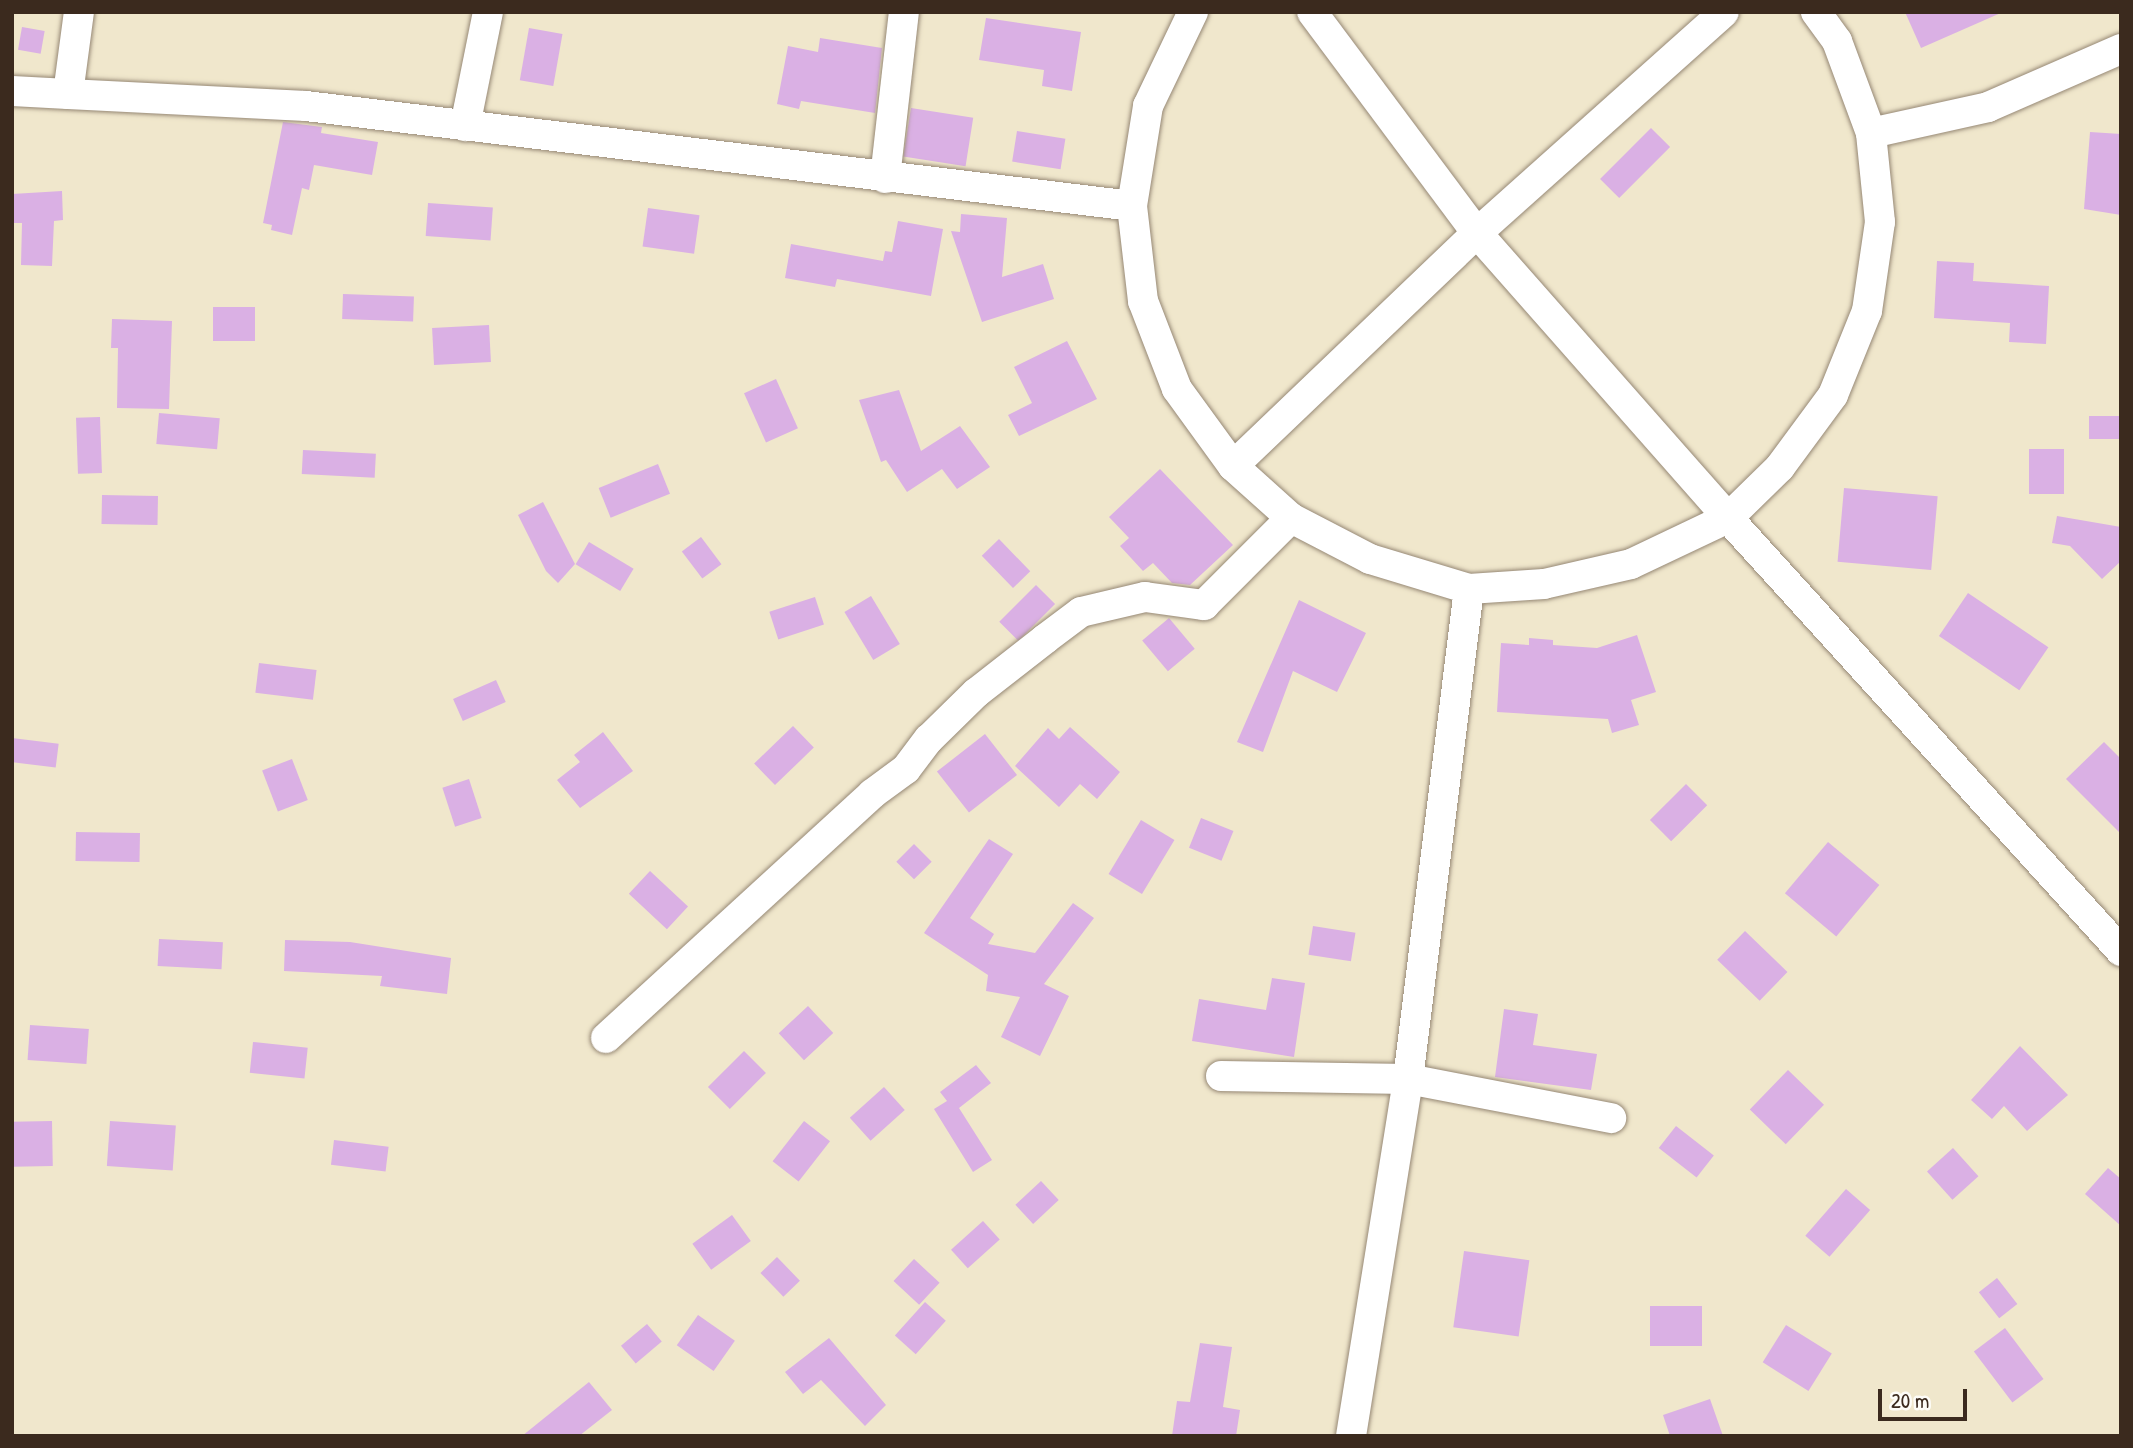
<!DOCTYPE html>
<style>
body{margin:0}
#map{position:relative;width:2133px;height:1448px;overflow:hidden;background:#f0e7cc;font-family:"Patrick Hand",sans-serif}
div>[style]{position:absolute}
.building>*{inset:0;background:#dab0e4;transform-origin:0 0}
.roads{filter:drop-shadow(0 0 2px #968875) drop-shadow(0 0 2px #968875)}
.street>*{height:30px;margin:-15px;padding:0 15px;transform-origin:15px;border-radius:15px;background:#fff}
span{translate:-50% -50%;white-space:nowrap;text-align:center;line-height:1.15;-webkit-text-stroke:5px #fdfcf7;paint-order:stroke}
.frame{position:absolute;inset:0;border:14px solid #3b2a1e;pointer-events:none}
.scale{position:absolute;left:1878px;top:1389px;width:89px;height:32px;box-sizing:border-box;border:4px solid #3b2a1e;border-top:0;padding-left:9px;font-size:21px;line-height:24px;white-space:nowrap;color:#3b2a1e;-webkit-text-stroke:5px #fdfcf7;paint-order:stroke}
</style>
<div id="map">
<div class="building">
<div style="clip-path:polygon(1905px 12px,2003px 12px,1921px 48px)"></div>
<div style="clip-path:polygon(986px 18px,1081px 32px,1072px 91px,1042px 86px,1044px 70px,979px 60px)"></div>
<div style="left:22px;top:27px;width:23px;height:23px;rotate:10deg"></div>
<div style="left:529px;top:28px;width:34px;height:53px;rotate:10deg"></div>
<div style="clip-path:polygon(820px 38px,882px 48px,875px 113px,801px 101px,799px 109px,777px 104px,788px 46px,818px 52px)"></div>
<div style="left:911px;top:108px;width:63px;height:49px;rotate:9deg"></div>
<div style="clip-path:polygon(283px 122px,322px 127px,321px 133px,378px 142px,372px 175px,314px 165px,309px 190px,302px 188px,292px 235px,271px 230px,272px 225px,263px 223px)"></div>
<div style="left:1651px;top:128px;width:27px;height:72px;rotate:45deg"></div>
<div style="left:1017px;top:131px;width:49px;height:31px;rotate:9deg"></div>
<div style="clip-path:polygon(2090px 132px,2121px 134px,2121px 215px,2084px 209px)"></div>
<div style="clip-path:polygon(62px 191px,63px 220px,54px 221px,52px 266px,21px 265px,22px 223px,12px 223px,12px 194px)"></div>
<div style="left:428px;top:203px;width:65px;height:33px;rotate:4deg"></div>
<div style="left:648px;top:208px;width:52px;height:39px;rotate:8deg"></div>
<div style="clip-path:polygon(961px 214px,1007px 218px,1002px 277px,1043px 264px,1054px 299px,982px 322px,951px 231px,960px 232px)"></div>
<div style="clip-path:polygon(898px 221px,943px 229px,931px 296px,837px 279px,835px 287px,785px 278px,791px 244px,883px 261px,885px 251px,892px 252px)"></div>
<div style="clip-path:polygon(1937px 261px,1974px 263px,1973px 281px,2049px 286px,2046px 344px,2009px 342px,2010px 323px,1934px 318px)"></div>
<div style="left:343px;top:294px;width:71px;height:25px;rotate:2deg"></div>
<div style="left:255px;top:307px;width:34px;height:42px;rotate:90deg"></div>
<div style="clip-path:polygon(112px 319px,172px 321px,169px 409px,117px 408px,118px 348px,111px 348px)"></div>
<div style="left:489px;top:325px;width:37px;height:57px;rotate:87deg"></div>
<div style="clip-path:polygon(1067px 341px,1097px 399px,1019px 436px,1008px 415px,1032px 403px,1014px 367px)"></div>
<div style="left:776px;top:379px;width:54px;height:35px;rotate:66deg"></div>
<div style="clip-path:polygon(899px 390px,921px 451px,960px 426px,990px 467px,957px 489px,942px 469px,907px 492px,886px 460px,881px 462px,859px 400px)"></div>
<div style="left:159px;top:413px;width:61px;height:31px;rotate:5deg"></div>
<div style="left:2121px;top:416px;width:23px;height:32px;rotate:90deg"></div>
<div style="left:100px;top:417px;width:56px;height:24px;rotate:88deg"></div>
<div style="left:2029px;top:449px;width:35px;height:45px"></div>
<div style="left:303px;top:450px;width:73px;height:24px;rotate:3deg"></div>
<div style="left:658px;top:464px;width:32px;height:64px;rotate:68deg"></div>
<div style="clip-path:polygon(1160px 469px,1233px 545px,1190px 585px,1172px 583px,1153px 563px,1143px 571px,1120px 546px,1129px 538px,1109px 517px)"></div>
<div style="left:1844px;top:488px;width:94px;height:74px;rotate:5deg"></div>
<div style="left:102px;top:495px;width:56px;height:29px;rotate:1deg"></div>
<div style="clip-path:polygon(543px 502px,575px 564px,558px 583px,546px 571px,518px 515px)"></div>
<div style="clip-path:polygon(2057px 516px,2121px 527px,2121px 561px,2102px 579px,2070px 546px,2052px 543px)"></div>
<div style="left:701px;top:537px;width:34px;height:24px;rotate:53deg"></div>
<div style="left:999px;top:539px;width:45px;height:24px;rotate:46deg"></div>
<div style="left:589px;top:542px;width:52px;height:26px;rotate:31deg"></div>
<div style="left:1036px;top:585px;width:27px;height:52px;rotate:45deg"></div>
<div style="left:1968px;top:593px;width:97px;height:52px;rotate:34deg"></div>
<div style="left:871px;top:596px;width:56px;height:31px;rotate:59deg"></div>
<div style="left:815px;top:597px;width:29px;height:48px;rotate:72deg"></div>
<div style="clip-path:polygon(1299px 600px,1366px 633px,1337px 692px,1293px 671px,1263px 752px,1237px 742px)"></div>
<div style="left:1169px;top:618px;width:40px;height:35px;rotate:50deg"></div>
<div style="clip-path:polygon(1637px 635px,1656px 692px,1631px 700px,1639px 725px,1612px 733px,1608px 719px,1497px 712px,1501px 643px,1529px 645px,1529px 638px,1553px 640px,1553px 645px,1597px 648px)"></div>
<div style="left:259px;top:663px;width:58px;height:30px;rotate:7deg"></div>
<div style="left:496px;top:680px;width:24px;height:47px;rotate:66deg"></div>
<div style="left:793px;top:726px;width:30px;height:54px;rotate:46deg"></div>
<div style="clip-path:polygon(1070px 727px,1120px 772px,1097px 799px,1080px 784px,1059px 807px,1015px 766px,1048px 728px,1059px 739px)"></div>
<div style="clip-path:polygon(603px 732px,633px 771px,580px 808px,557px 780px,580px 762px,574px 755px)"></div>
<div style="left:985px;top:734px;width:52px;height:61px;rotate:52deg"></div>
<div style="left:12px;top:738px;width:47px;height:24px;rotate:7deg"></div>
<div style="clip-path:polygon(2104px 742px,2121px 759px,2121px 834px,2066px 779px)"></div>
<div style="left:292px;top:759px;width:44px;height:32px;rotate:69deg"></div>
<div style="left:469px;top:779px;width:41px;height:28px;rotate:72deg"></div>
<div style="left:1686px;top:784px;width:30px;height:51px;rotate:45deg"></div>
<div style="left:1201px;top:818px;width:35px;height:32px;rotate:22deg"></div>
<div style="left:1141px;top:820px;width:39px;height:63px;rotate:31deg"></div>
<div style="left:76px;top:832px;width:64px;height:29px;rotate:1deg"></div>
<div style="clip-path:polygon(989px 839px,1013px 854px,970px 918px,994px 934px,988px 944px,1035px 953px,1073px 903px,1094px 918px,1044px 984px,1069px 996px,1040px 1056px,1001px 1037px,1020px 997px,986px 991px,988px 975px,924px 933px)"></div>
<div style="left:1828px;top:842px;width:67px;height:67px;rotate:40deg"></div>
<div style="left:914px;top:844px;width:25px;height:25px;rotate:45deg"></div>
<div style="left:650px;top:871px;width:52px;height:31px;rotate:43deg"></div>
<div style="left:1313px;top:926px;width:43px;height:29px;rotate:9deg"></div>
<div style="left:1745px;top:931px;width:59px;height:40px;rotate:44deg"></div>
<div style="left:159px;top:939px;width:64px;height:27px;rotate:3deg"></div>
<div style="clip-path:polygon(285px 940px,350px 942px,451px 958px,447px 994px,380px 986px,382px 976px,284px 971px)"></div>
<div style="clip-path:polygon(1272px 978px,1305px 983px,1294px 1057px,1192px 1041px,1199px 999px,1266px 1010px)"></div>
<div style="left:808px;top:1006px;width:37px;height:40px;rotate:47deg"></div>
<div style="clip-path:polygon(1504px 1009px,1538px 1014px,1533px 1045px,1597px 1054px,1591px 1090px,1495px 1077px)"></div>
<div style="left:30px;top:1025px;width:59px;height:35px;rotate:4deg"></div>
<div style="left:253px;top:1042px;width:55px;height:31px;rotate:6deg"></div>
<div style="clip-path:polygon(2020px 1046px,2068px 1095px,2027px 1131px,2004px 1106px,1992px 1119px,1971px 1100px)"></div>
<div style="left:744px;top:1051px;width:31px;height:51px;rotate:45deg"></div>
<div style="clip-path:polygon(976px 1065px,991px 1083px,959px 1108px,992px 1160px,973px 1172px,934px 1109px,947px 1101px,940px 1092px)"></div>
<div style="left:1788px;top:1070px;width:50px;height:55px;rotate:44deg"></div>
<div style="left:884px;top:1087px;width:31px;height:46px;rotate:48deg"></div>
<div style="left:52px;top:1121px;width:45px;height:40px;rotate:89deg"></div>
<div style="left:110px;top:1121px;width:66px;height:45px;rotate:4deg"></div>
<div style="left:804px;top:1121px;width:33px;height:51px;rotate:38deg"></div>
<div style="left:1676px;top:1126px;width:48px;height:28px;rotate:38deg"></div>
<div style="left:334px;top:1140px;width:55px;height:25px;rotate:7deg"></div>
<div style="left:1953px;top:1148px;width:38px;height:35px;rotate:48deg"></div>
<div style="clip-path:polygon(2108px 1168px,2121px 1179px,2121px 1226px,2085px 1194px)"></div>
<div style="left:1041px;top:1181px;width:26px;height:35px;rotate:47deg"></div>
<div style="left:1846px;top:1189px;width:32px;height:62px;rotate:41deg"></div>
<div style="left:732px;top:1215px;width:32px;height:49px;rotate:54deg"></div>
<div style="left:983px;top:1221px;width:25px;height:43px;rotate:48deg"></div>
<div style="left:1464px;top:1251px;width:66px;height:77px;rotate:8deg"></div>
<div style="left:777px;top:1257px;width:33px;height:23px;rotate:46deg"></div>
<div style="left:914px;top:1259px;width:35px;height:30px;rotate:43deg"></div>
<div style="left:1997px;top:1278px;width:33px;height:23px;rotate:52deg"></div>
<div style="left:925px;top:1302px;width:28px;height:45px;rotate:42deg"></div>
<div style="left:1650px;top:1306px;width:52px;height:40px"></div>
<div style="left:698px;top:1315px;width:45px;height:37px;rotate:35deg"></div>
<div style="left:647px;top:1324px;width:23px;height:34px;rotate:50deg"></div>
<div style="left:1786px;top:1325px;width:54px;height:44px;rotate:32deg"></div>
<div style="left:2005px;top:1328px;width:64px;height:39px;rotate:53deg"></div>
<div style="clip-path:polygon(829px 1338px,886px 1405px,865px 1426px,821px 1380px,803px 1394px,785px 1372px)"></div>
<div style="clip-path:polygon(1200px 1343px,1232px 1347px,1223px 1407px,1240px 1410px,1236px 1436px,1172px 1436px,1177px 1401px,1190px 1402px)"></div>
<div style="clip-path:polygon(589px 1382px,612px 1410px,579px 1436px,522px 1436px)"></div>
<div style="clip-path:polygon(1710px 1399px,1723px 1436px,1670px 1436px,1663px 1415px)"></div>
</div>
<div class="roads">
<div class="street">
<div style="left:1193px;top:12px;width:104px;rotate:115.6deg"></div>
<div style="left:1148px;top:106px;width:101px;rotate:99.1deg"></div>
<div style="left:1132px;top:206px;width:96px;rotate:83.4deg"></div>
<div style="left:1143px;top:301px;width:94px;rotate:68.9deg"></div>
<div style="left:1177px;top:389px;width:95px;rotate:54deg"></div>
<div style="left:1233px;top:466px;width:78px;rotate:41.9deg"></div>
<div style="left:1291px;top:518px;width:89px;rotate:27.4deg"></div>
<div style="left:1370px;top:559px;width:103px;rotate:16.9deg"></div>
<div style="left:1469px;top:589px;width:75px;rotate:-3.8deg"></div>
<div style="left:1544px;top:584px;width:89px;rotate:-12.9deg"></div>
<div style="left:1631px;top:564px;width:107px;rotate:-25.4deg"></div>
<div style="left:1728px;top:518px;width:73px;rotate:-44.4deg"></div>
<div style="left:1780px;top:467px;width:89px;rotate:-53.6deg"></div>
<div style="left:1833px;top:395px;width:91px;rotate:-68deg"></div>
<div style="left:1867px;top:311px;width:90px;rotate:-81.7deg"></div>
<div style="left:1880px;top:222px;width:89px;rotate:-95.8deg"></div>
<div style="left:1871px;top:133px;width:98px;rotate:-110.3deg"></div>
<div style="left:1837px;top:41px;width:36px;rotate:-126deg"></div>
<div style="left:1312px;top:12px;width:276px;rotate:53.3deg"></div>
<div style="left:1477px;top:233px;width:380px;rotate:48.6deg"></div>
<div style="left:1728px;top:518px;width:585px;rotate:47.77deg"></div>
<div style="left:12px;top:91px;width:56px;rotate:3.1deg"></div>
<div style="left:68px;top:94px;width:83px;rotate:-82.4deg"></div>
<div style="left:68px;top:94px;width:238px;rotate:2.9deg"></div>
<div style="left:306px;top:106px;width:832px;rotate:6.9deg"></div>
<div style="left:465px;top:126px;width:116px;rotate:-78.6deg"></div>
<div style="left:1871px;top:133px;width:120px;rotate:-12.5deg"></div>
<div style="left:1988px;top:107px;width:145px;rotate:-23.6deg"></div>
<div style="left:885px;top:178px;width:167px;rotate:-83.5deg"></div>
<div style="left:1233px;top:466px;width:337px;rotate:-43.7deg"></div>
<div style="left:1477px;top:233px;width:331px;rotate:-41.8deg"></div>
<div style="left:606px;top:1038px;width:361px;rotate:-42.5deg"></div>
<div style="left:872px;top:794px;width:42px;rotate:-36.3deg"></div>
<div style="left:906px;top:769px;width:38px;rotate:-53deg"></div>
<div style="left:929px;top:739px;width:66px;rotate:-44.4deg"></div>
<div style="left:976px;top:693px;width:88px;rotate:-38deg"></div>
<div style="left:1045px;top:639px;width:45px;rotate:-36.9deg"></div>
<div style="left:1081px;top:612px;width:66px;rotate:-13.2deg"></div>
<div style="left:1145px;top:597px;width:60px;rotate:7.7deg"></div>
<div style="left:1204px;top:605px;width:123px;rotate:-45deg"></div>
<div style="left:1221px;top:1076px;width:187px;rotate:0.9deg"></div>
<div style="left:1408px;top:1079px;width:207px;rotate:10.9deg"></div>
<div style="left:1351px;top:1436px;width:362px;rotate:-80.9deg"></div>
<div style="left:1408px;top:1079px;width:494px;rotate:-82.9deg"></div>
</div>
</div>
<div class="frame"></div>
<div class="scale">20 m</div>
</div>
